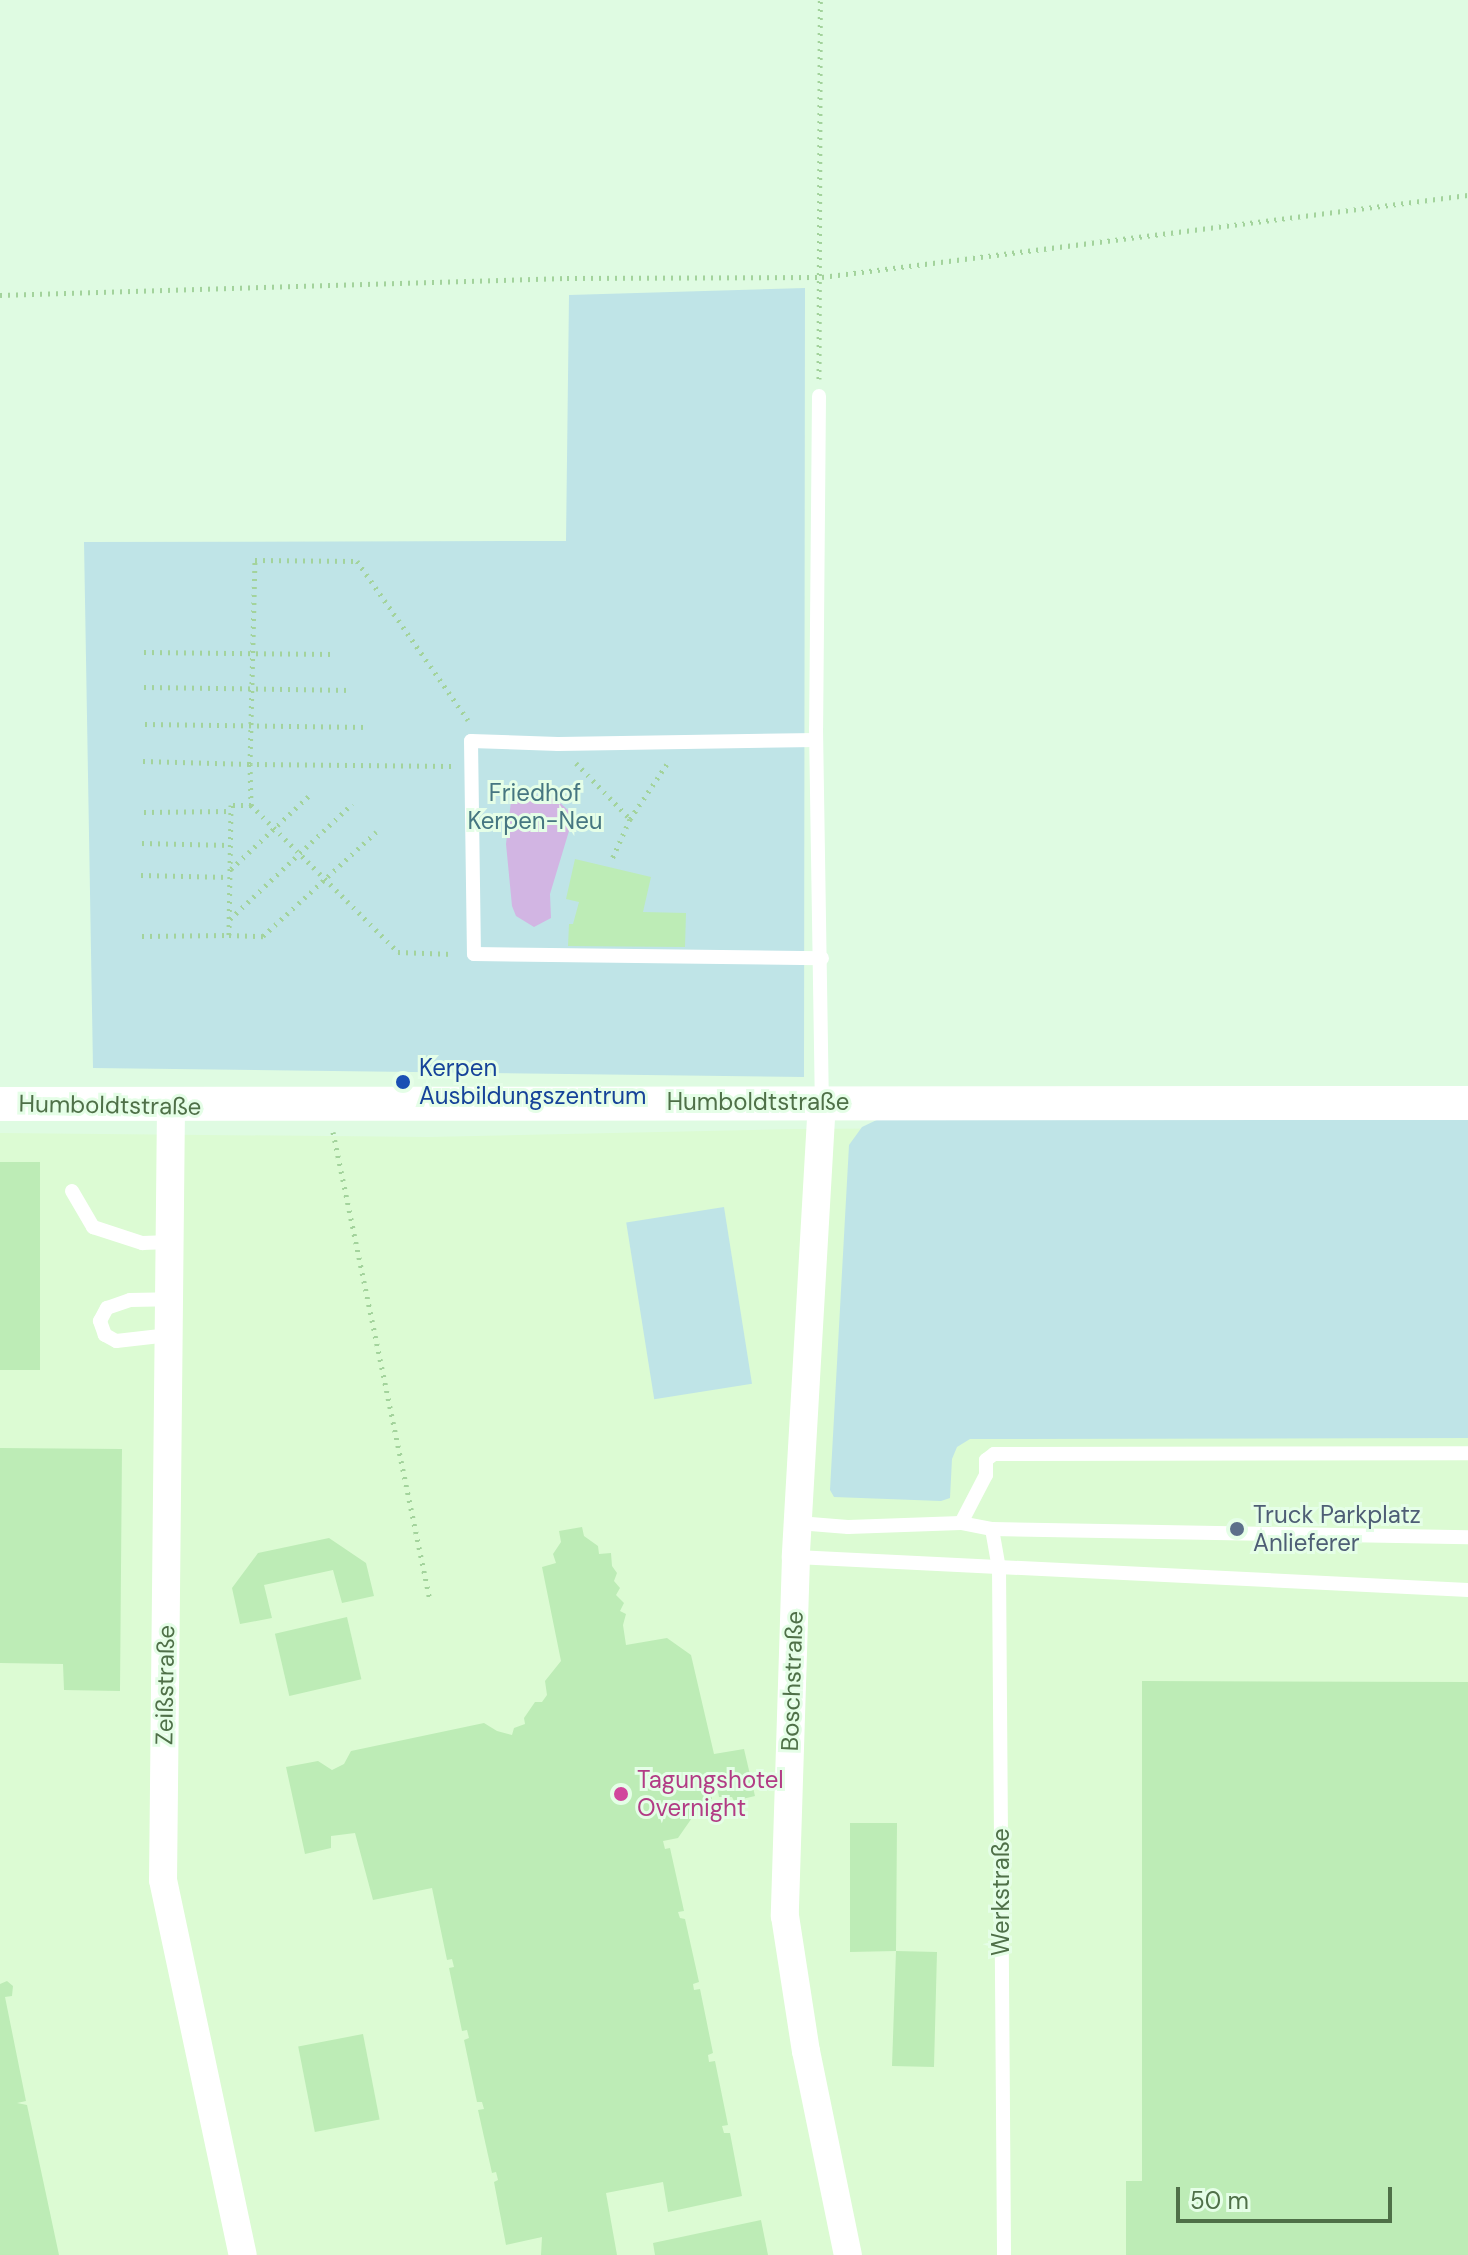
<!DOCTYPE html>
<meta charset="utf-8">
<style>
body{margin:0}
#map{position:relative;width:1468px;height:2255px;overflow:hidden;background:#dffbe2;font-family:"DM Sans",sans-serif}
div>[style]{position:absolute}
.commercial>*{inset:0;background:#dcfbd3}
.green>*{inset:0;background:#bfe4e7;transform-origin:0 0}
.water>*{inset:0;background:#d2b5e3}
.building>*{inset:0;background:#bdecb6;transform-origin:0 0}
.path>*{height:5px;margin-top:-2.5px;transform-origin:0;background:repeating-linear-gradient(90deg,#a3d39c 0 2px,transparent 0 8px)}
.service>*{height:14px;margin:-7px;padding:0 7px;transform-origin:7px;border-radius:7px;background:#fff}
.minor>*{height:28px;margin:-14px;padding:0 14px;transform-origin:14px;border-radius:14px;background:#fff}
.tertiary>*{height:34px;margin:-17px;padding:0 17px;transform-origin:17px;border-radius:17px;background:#fff}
.dots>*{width:22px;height:22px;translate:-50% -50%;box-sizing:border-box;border:4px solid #e5fee7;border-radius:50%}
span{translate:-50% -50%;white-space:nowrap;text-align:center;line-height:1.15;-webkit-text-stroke:6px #e5fee7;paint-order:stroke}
.park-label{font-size:24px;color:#467681}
.transit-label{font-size:24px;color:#164399}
.left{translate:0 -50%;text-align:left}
.street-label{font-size:24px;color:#4f7048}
.service-label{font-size:24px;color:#4e5e75}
.hotel-label{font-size:24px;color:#b23c85}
.scale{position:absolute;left:1176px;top:2187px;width:216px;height:36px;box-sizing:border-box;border:4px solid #4f7048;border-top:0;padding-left:10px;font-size:24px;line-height:28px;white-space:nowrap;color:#4f7048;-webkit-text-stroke:6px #e5fee7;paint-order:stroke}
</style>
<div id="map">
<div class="commercial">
<div style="clip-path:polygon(1468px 1125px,1468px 2255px,0 2255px,0 1133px,429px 1137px,795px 1129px)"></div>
</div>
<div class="green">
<div style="clip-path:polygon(805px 288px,804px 1077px,93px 1068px,84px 542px,566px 541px,569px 295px)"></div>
<div style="clip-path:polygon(885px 1116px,1468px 1117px,1468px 1438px,970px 1439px,957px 1447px,952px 1459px,950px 1498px,941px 1501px,834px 1497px,830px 1490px,849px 1145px,862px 1127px)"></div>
<div style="left:724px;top:1207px;width:179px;height:99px;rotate:81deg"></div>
</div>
<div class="water">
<div style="clip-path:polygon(534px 795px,556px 799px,570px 812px,572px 821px,550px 894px,551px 918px,534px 927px,516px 916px,512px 906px,506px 844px,511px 801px)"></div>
</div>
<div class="building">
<div style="clip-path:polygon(575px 859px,651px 877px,643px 912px,686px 913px,685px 947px,568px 946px,569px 924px,573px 924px,579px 902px,566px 899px)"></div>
<div style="left:0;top:1162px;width:40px;height:208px"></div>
<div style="clip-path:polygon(0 1448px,122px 1449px,120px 1691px,64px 1690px,63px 1664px,0 1663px)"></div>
<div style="clip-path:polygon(582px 1527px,584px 1536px,598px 1546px,599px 1554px,611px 1553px,612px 1566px,617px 1573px,614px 1581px,620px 1588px,616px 1595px,624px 1603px,620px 1611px,626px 1614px,623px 1625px,626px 1645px,667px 1638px,691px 1655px,714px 1754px,744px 1749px,755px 1796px,734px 1801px,732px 1797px,719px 1797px,717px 1787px,710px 1788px,712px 1799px,703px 1802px,678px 1838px,663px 1841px,665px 1849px,670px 1848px,684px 1911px,678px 1912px,680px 1918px,685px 1919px,699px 1982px,693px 1984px,694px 1990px,700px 1989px,713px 2053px,708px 2055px,709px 2062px,715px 2061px,728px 2125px,722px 2126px,724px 2133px,730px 2133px,742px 2196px,668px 2212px,663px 2182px,606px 2193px,617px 2255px,541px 2255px,542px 2237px,506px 2245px,494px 2182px,498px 2180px,496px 2172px,492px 2173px,478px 2110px,484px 2109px,482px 2102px,477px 2102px,464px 2040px,469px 2038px,467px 2030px,462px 2031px,449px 1968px,454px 1967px,452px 1959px,447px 1960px,432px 1888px,373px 1900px,355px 1833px,331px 1836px,331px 1848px,305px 1854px,286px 1767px,318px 1761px,332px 1770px,344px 1764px,351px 1751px,484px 1723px,497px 1731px,512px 1735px,514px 1728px,525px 1724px,524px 1718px,535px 1702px,542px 1702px,547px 1695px,545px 1681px,561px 1661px,542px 1567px,556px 1563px,553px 1554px,561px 1542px,559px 1531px)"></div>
<div style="clip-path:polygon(329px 1538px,366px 1563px,374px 1596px,342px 1603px,333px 1570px,264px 1585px,272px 1618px,240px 1624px,232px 1588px,258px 1553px)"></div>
<div style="left:347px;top:1617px;width:64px;height:74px;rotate:77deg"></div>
<div style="clip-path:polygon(1142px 1681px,1468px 1682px,1468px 2255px,1126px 2255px,1126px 2181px,1142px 2181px)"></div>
<div style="clip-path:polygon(850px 1823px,897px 1823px,896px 1951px,937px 1952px,934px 2067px,892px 2066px,896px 1951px,850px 1952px)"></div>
<div style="clip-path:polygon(7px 1981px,13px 1986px,12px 1996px,5px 1997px,26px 2101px,17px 2103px,27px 2105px,59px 2255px,0 2255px,0 1984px)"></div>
<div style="left:363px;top:2034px;width:87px;height:66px;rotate:79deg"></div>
<div style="clip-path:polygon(761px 2220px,768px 2255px,655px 2255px,653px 2243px)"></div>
</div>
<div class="path">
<div style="left:0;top:295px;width:567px;rotate:-1.72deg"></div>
<div style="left:567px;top:278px;width:255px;rotate:-0.2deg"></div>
<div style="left:822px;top:277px;width:651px;rotate:-7.23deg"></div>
<div style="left:819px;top:379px;width:379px;rotate:-89.8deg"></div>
<div style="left:144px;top:652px;width:191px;rotate:0.6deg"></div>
<div style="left:144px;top:687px;width:208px;rotate:0.8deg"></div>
<div style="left:145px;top:724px;width:223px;rotate:0.8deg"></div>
<div style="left:143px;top:761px;width:107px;rotate:1.6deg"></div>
<div style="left:250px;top:764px;width:41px;rotate:88.6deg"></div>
<div style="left:251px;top:805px;width:208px;rotate:45deg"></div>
<div style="left:398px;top:952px;width:55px;rotate:2.1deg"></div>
<div style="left:576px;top:763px;width:78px;rotate:46deg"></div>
<div style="left:630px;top:819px;width:46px;rotate:114.3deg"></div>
<div style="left:451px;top:766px;width:201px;rotate:-179.4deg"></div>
<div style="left:250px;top:764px;width:204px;rotate:-88.6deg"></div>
<div style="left:255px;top:560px;width:102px;rotate:0.6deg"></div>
<div style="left:357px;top:561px;width:194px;rotate:55.1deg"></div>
<div style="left:251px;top:805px;width:20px;rotate:180deg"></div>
<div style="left:231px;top:805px;width:130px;rotate:90.9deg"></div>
<div style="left:229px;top:935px;width:34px;rotate:2deg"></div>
<div style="left:263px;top:936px;width:154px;rotate:-42.6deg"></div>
<div style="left:144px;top:812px;width:86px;rotate:-0.7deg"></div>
<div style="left:630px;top:819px;width:66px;rotate:-56.1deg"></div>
<div style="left:142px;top:843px;width:88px;rotate:1.3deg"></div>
<div style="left:231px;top:869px;width:111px;rotate:-43.2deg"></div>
<div style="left:141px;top:875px;width:88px;rotate:1.3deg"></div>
<div style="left:230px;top:919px;width:168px;rotate:-43.3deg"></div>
<div style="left:142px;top:936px;width:87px;rotate:-0.7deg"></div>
<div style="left:333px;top:1132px;width:479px;rotate:78.3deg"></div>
</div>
<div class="service">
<div style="left:819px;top:396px;width:332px;rotate:90.5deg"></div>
<div style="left:816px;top:728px;width:373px;rotate:89.1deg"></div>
<div style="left:816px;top:740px;width:258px;rotate:179.1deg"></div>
<div style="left:558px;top:744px;width:87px;rotate:-178deg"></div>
<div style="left:471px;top:741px;width:213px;rotate:89.2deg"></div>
<div style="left:474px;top:954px;width:348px;rotate:0.7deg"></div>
<div style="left:72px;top:1191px;width:42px;rotate:59.7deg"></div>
<div style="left:93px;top:1227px;width:52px;rotate:18.1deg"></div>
<div style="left:142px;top:1243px;width:29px;rotate:-2deg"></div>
<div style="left:169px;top:1335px;width:53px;rotate:173.5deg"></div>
<div style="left:116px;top:1341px;width:13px;rotate:-151deg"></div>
<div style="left:105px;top:1335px;width:15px;rotate:-110deg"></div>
<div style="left:100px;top:1321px;width:15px;rotate:-62deg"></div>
<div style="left:107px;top:1308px;width:24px;rotate:-19deg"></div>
<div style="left:130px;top:1300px;width:39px;rotate:-1deg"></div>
<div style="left:798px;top:1523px;width:50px;rotate:4.6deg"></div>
<div style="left:848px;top:1527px;width:113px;rotate:-2deg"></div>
<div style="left:961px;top:1523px;width:32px;rotate:11deg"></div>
<div style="left:992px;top:1529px;width:476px;rotate:1deg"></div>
<div style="left:961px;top:1523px;width:54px;rotate:-62.5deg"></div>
<div style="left:986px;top:1475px;width:15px;rotate:-90deg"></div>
<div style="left:986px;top:1460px;width:10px;rotate:-37deg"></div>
<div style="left:994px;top:1454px;width:474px;rotate:-0.1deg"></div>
<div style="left:992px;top:1529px;width:39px;rotate:80deg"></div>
<div style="left:999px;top:1567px;width:688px;rotate:89.58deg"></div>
<div style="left:796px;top:1557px;width:673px;rotate:2.81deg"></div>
</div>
<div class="minor">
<div style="left:822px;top:1101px;width:457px;rotate:93.3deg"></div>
<div style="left:796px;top:1557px;width:359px;rotate:91.8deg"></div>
<div style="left:785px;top:1916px;width:137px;rotate:81.2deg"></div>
<div style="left:806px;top:2051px;width:208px;rotate:78.4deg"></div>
<div style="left:171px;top:1106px;width:774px;rotate:90.59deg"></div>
<div style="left:163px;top:1880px;width:383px;rotate:78deg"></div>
</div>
<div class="tertiary">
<div style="left:0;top:1104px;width:1468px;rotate:-0.04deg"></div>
</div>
<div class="dots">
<div style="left:403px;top:1082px;background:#1a4fb4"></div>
<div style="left:1237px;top:1529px;background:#5c6f8a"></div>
<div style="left:621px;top:1794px;background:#d1479c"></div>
</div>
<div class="park-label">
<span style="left:535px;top:807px">Friedhof<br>Kerpen-Neu</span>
</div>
<div class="transit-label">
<span class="left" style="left:419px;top:1082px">Kerpen<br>Ausbildungszentrum</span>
</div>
<div class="street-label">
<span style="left:758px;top:1102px">Humboldtstraße</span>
<span style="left:110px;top:1105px;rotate:1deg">Humboldtstraße</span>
<span style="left:792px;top:1681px;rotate:-88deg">Boschstraße</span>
<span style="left:165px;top:1685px;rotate:-89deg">Zeißstraße</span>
<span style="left:1001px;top:1892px;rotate:-90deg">Werkstraße</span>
</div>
<div class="service-label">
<span class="left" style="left:1253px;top:1529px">Truck Parkplatz<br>Anlieferer</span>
</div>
<div class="hotel-label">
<span class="left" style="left:637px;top:1794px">Tagungshotel<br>Overnight</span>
</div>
<div class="scale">50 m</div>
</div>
